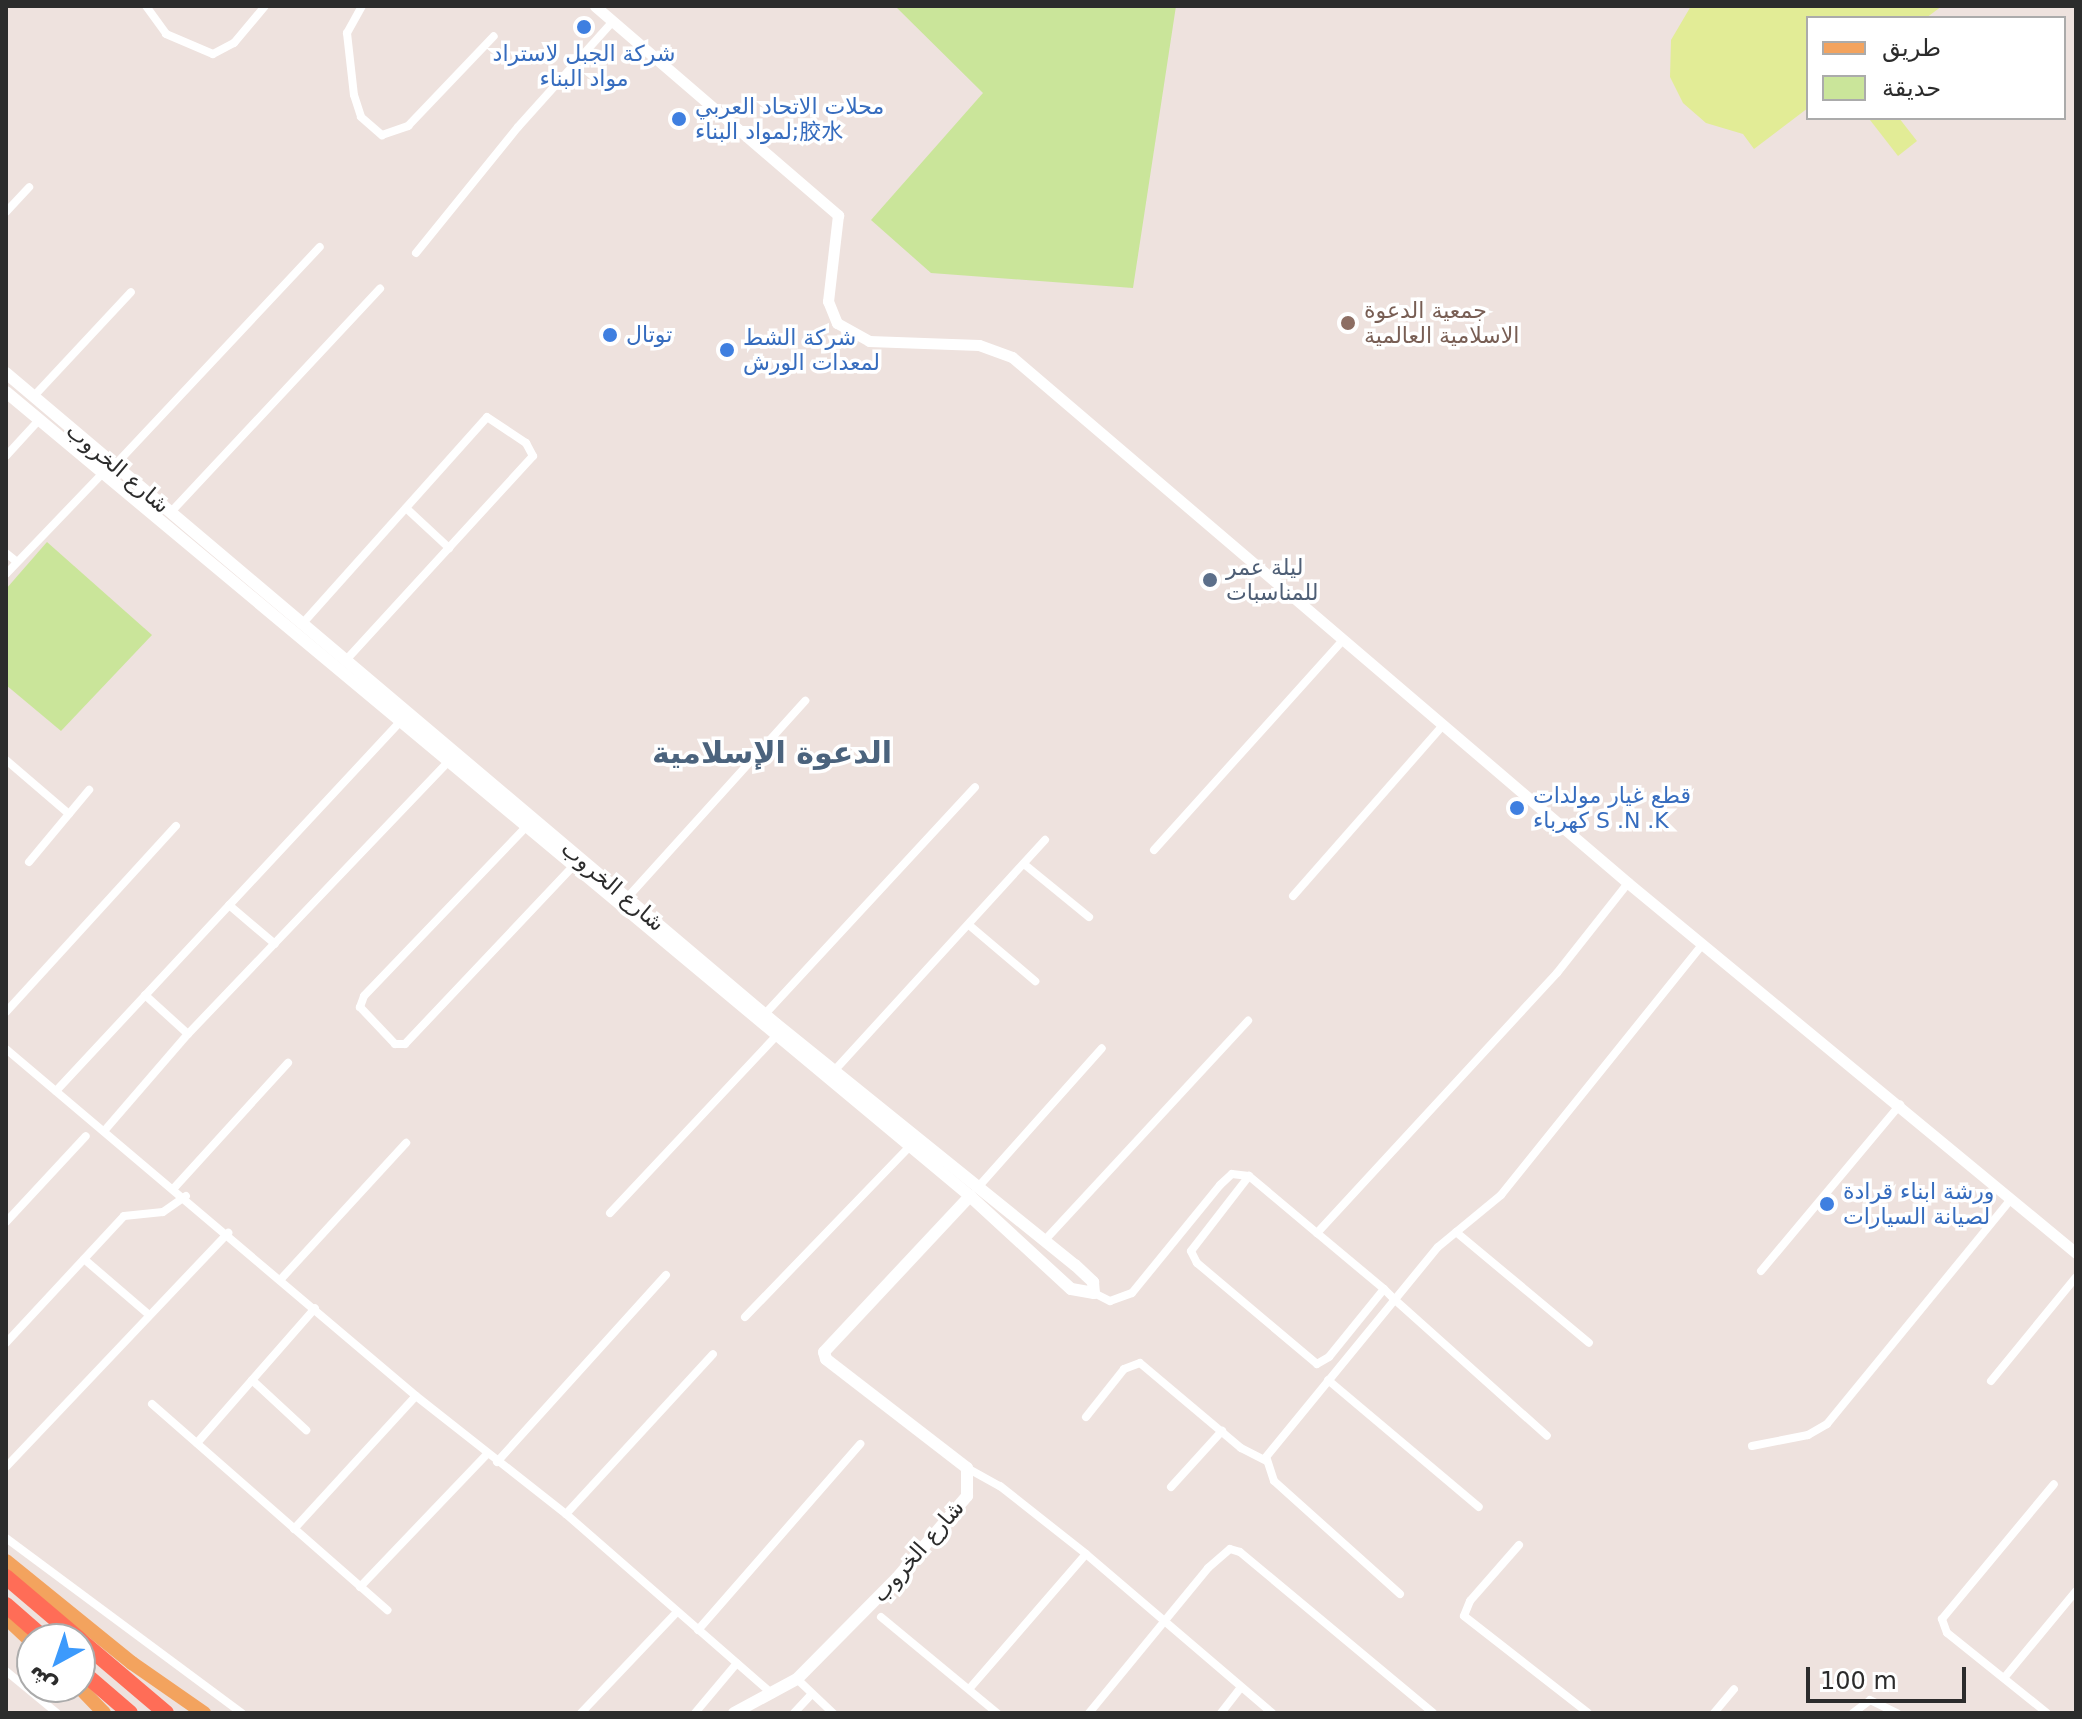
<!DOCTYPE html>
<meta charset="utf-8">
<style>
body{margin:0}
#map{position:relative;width:2082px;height:1719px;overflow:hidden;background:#eee2de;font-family:"DejaVu Sans","Noto Naskh Arabic","Noto Sans SC",sans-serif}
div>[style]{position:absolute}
.green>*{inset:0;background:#cae59a}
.pitch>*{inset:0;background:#e2ec96}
.minor>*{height:8px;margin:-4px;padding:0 4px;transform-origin:4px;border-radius:4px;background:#fff}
.tertiary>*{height:11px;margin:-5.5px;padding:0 5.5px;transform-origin:5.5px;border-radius:5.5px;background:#fff}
.secondary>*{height:12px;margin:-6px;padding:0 6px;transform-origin:6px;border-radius:6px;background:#fff}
.primary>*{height:14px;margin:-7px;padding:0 7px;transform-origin:7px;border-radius:7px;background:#f3a35e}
.motorway>*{height:16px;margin:-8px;padding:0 8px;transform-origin:8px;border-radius:8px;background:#ff6d57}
.dots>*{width:22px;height:22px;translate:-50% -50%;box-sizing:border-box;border:4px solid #fff;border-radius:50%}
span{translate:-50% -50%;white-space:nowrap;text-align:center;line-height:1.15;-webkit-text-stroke:7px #fff;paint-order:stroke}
.shop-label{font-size:22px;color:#366cbe}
.left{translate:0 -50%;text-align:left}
.education-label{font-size:22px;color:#785e54}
.street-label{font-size:22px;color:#2c2c2c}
.service-label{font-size:22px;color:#4e5e75}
.district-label{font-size:30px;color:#4b637d;font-weight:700}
.frame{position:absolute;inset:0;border:8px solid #2c2c2c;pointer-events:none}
.legend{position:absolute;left:1806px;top:16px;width:260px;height:104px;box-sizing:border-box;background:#fff;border:2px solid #ababab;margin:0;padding:10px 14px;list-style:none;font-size:24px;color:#2c2c2c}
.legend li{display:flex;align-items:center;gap:16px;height:40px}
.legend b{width:40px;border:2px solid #ababab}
.north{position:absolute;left:16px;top:1623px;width:80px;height:80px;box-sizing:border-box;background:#fff;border:2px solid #ababab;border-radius:50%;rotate:220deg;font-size:22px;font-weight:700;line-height:32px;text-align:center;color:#2c2c2c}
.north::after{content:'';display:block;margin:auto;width:28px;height:36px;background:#3c9afc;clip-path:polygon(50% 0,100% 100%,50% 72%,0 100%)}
.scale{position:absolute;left:1806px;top:1667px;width:160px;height:36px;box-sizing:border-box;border:4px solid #2c2c2c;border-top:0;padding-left:10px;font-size:24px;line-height:28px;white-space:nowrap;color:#2c2c2c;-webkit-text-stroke:6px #fff;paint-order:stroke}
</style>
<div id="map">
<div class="green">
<div style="clip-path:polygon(895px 6px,1176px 6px,1133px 288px,931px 273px,871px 220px,983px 93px)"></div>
<div style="clip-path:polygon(47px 542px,152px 635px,61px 731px,6px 685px,6px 589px)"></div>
</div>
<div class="pitch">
<div style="clip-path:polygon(1691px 6px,1942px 6px,1926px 18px,1808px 18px,1808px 108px,1754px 149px,1743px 134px,1706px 123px,1683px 103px,1670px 77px,1671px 40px)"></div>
<div style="clip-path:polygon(1899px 118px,1917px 141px,1898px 156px,1870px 120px)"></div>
</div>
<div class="minor">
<div style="left:146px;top:6px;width:34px;rotate:54deg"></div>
<div style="left:166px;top:34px;width:51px;rotate:23.1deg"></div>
<div style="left:213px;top:54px;width:24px;rotate:-28deg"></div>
<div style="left:234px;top:43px;width:48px;rotate:-50deg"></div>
<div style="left:362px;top:6px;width:31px;rotate:119deg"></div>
<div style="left:347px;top:33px;width:62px;rotate:83.6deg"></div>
<div style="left:354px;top:95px;width:23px;rotate:72deg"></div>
<div style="left:361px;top:117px;width:28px;rotate:41deg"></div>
<div style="left:382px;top:135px;width:28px;rotate:-19deg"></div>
<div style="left:408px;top:126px;width:124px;rotate:-46.3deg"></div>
<div style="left:6px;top:212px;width:34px;rotate:-47deg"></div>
<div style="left:416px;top:253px;width:162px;rotate:-51deg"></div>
<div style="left:518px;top:127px;width:142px;rotate:-48.1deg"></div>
<div style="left:34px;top:396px;width:142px;rotate:-47deg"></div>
<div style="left:6px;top:456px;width:49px;rotate:-47.5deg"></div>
<div style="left:115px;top:465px;width:299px;rotate:-46.8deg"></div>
<div style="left:406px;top:508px;width:59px;rotate:42.9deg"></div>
<div style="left:171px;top:512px;width:306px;rotate:-46.9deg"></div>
<div style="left:6px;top:553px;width:14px;rotate:39deg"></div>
<div style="left:6px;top:574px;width:140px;rotate:-46.2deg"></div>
<div style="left:303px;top:623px;width:276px;rotate:-48.2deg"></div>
<div style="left:487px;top:417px;width:47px;rotate:33.7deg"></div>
<div style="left:526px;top:443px;width:15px;rotate:62deg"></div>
<div style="left:533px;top:456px;width:277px;rotate:132.5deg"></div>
<div style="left:6px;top:760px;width:83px;rotate:40.6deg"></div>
<div style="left:526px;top:827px;width:234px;rotate:133.8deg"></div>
<div style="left:364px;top:996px;width:12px;rotate:110deg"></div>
<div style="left:360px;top:1007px;width:51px;rotate:46.6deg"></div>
<div style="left:395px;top:1044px;width:10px"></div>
<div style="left:405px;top:1044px;width:248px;rotate:-46.6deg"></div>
<div style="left:1154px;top:850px;width:281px;rotate:-48deg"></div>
<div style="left:29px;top:862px;width:94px;rotate:-50.2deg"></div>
<div style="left:1024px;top:864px;width:84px;rotate:39.2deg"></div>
<div style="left:1293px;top:896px;width:227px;rotate:-48.7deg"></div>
<div style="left:627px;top:898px;width:266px;rotate:-47.9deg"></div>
<div style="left:229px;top:905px;width:60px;rotate:40.3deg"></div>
<div style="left:969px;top:925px;width:87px;rotate:40.3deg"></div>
<div style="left:145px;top:995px;width:58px;rotate:42.2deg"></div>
<div style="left:6px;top:1012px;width:252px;rotate:-47.6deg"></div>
<div style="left:765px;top:1014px;width:309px;rotate:-47.2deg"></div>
<div style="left:6px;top:1049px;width:537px;rotate:40.24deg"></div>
<div style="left:416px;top:1396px;width:191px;rotate:38.2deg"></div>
<div style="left:566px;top:1514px;width:274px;rotate:41.1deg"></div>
<div style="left:834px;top:1071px;width:313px;rotate:-47.6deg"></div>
<div style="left:56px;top:1091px;width:504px;rotate:-47.01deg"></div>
<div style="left:105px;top:1130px;width:127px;rotate:-49.2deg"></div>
<div style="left:188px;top:1034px;width:376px;rotate:-46.3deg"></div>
<div style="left:980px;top:1185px;width:183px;rotate:-48.3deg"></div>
<div style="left:175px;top:1187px;width:168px;rotate:-47.7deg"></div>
<div style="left:610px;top:1213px;width:241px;rotate:-46.8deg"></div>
<div style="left:6px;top:1222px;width:117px;rotate:-47.1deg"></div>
<div style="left:1456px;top:1232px;width:173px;rotate:39.8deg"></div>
<div style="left:1317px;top:1233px;width:354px;rotate:-47.3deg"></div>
<div style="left:1557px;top:973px;width:115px;rotate:-51.7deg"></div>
<div style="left:1045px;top:1240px;width:299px;rotate:-47.2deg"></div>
<div style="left:84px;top:1259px;width:86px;rotate:40.7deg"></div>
<div style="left:1761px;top:1271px;width:217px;rotate:-50.1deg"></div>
<div style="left:281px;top:1279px;width:185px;rotate:-47.4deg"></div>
<div style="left:1384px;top:1289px;width:87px;rotate:129deg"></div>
<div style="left:1329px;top:1357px;width:14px;rotate:150deg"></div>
<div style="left:1317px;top:1364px;width:157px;rotate:-139.9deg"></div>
<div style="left:1197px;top:1263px;width:13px;rotate:-117deg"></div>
<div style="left:1191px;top:1251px;width:95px;rotate:-52.3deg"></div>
<div style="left:1249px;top:1176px;width:89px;rotate:40deg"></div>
<div style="left:1317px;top:1233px;width:87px;rotate:39.9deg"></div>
<div style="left:1384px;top:1289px;width:14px;rotate:45deg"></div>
<div style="left:1394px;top:1299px;width:205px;rotate:41.8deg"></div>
<div style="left:1094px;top:1293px;width:18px;rotate:27deg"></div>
<div style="left:1110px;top:1301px;width:23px;rotate:-20deg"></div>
<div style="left:1132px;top:1293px;width:139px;rotate:-50.8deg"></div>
<div style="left:1220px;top:1185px;width:16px;rotate:-43deg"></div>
<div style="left:1232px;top:1174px;width:17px;rotate:7deg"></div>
<div style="left:745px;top:1317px;width:236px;rotate:-46deg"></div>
<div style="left:6px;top:1343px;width:173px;rotate:-47.1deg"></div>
<div style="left:124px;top:1216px;width:39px;rotate:-6deg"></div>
<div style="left:163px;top:1212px;width:28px;rotate:-35deg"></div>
<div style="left:252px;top:1380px;width:74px;rotate:42.8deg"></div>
<div style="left:1328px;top:1380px;width:197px;rotate:40.1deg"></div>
<div style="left:1991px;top:1381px;width:134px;rotate:-50.7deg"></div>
<div style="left:152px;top:1404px;width:313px;rotate:41.2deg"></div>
<div style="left:1086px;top:1417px;width:61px;rotate:-51.6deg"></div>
<div style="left:1124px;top:1369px;width:17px;rotate:-21deg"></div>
<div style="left:1140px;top:1363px;width:132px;rotate:40.1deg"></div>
<div style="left:1241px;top:1448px;width:28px;rotate:27deg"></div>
<div style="left:197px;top:1443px;width:179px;rotate:-48.8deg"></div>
<div style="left:1752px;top:1446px;width:57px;rotate:-11.1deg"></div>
<div style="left:1808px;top:1435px;width:22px;rotate:-30deg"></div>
<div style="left:1827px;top:1424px;width:291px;rotate:-50.7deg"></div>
<div style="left:497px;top:1462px;width:252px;rotate:-47.9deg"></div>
<div style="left:6px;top:1467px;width:323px;rotate:-46.5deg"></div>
<div style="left:967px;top:1468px;width:38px;rotate:29deg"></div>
<div style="left:1000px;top:1486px;width:110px;rotate:38.3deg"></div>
<div style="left:1086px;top:1554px;width:245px;rotate:40.5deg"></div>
<div style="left:1171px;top:1487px;width:76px;rotate:-47.7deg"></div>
<div style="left:566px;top:1514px;width:217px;rotate:-47.4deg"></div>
<div style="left:294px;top:1529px;width:180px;rotate:-47.5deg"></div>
<div style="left:6px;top:1538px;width:294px;rotate:36.6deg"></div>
<div style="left:1519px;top:1545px;width:74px;rotate:131.2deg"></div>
<div style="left:1470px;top:1601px;width:16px;rotate:112deg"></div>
<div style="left:1464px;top:1616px;width:157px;rotate:38deg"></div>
<div style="left:360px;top:1587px;width:184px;rotate:-46.3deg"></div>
<div style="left:1400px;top:1594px;width:169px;rotate:-138.1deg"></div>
<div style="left:1274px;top:1481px;width:25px;rotate:-108deg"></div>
<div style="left:1266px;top:1457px;width:271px;rotate:-50.7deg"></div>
<div style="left:1438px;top:1247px;width:82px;rotate:-39.5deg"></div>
<div style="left:1501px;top:1195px;width:322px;rotate:-51.2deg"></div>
<div style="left:881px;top:1617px;width:151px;rotate:39.6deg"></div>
<div style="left:698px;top:1630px;width:247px;rotate:-48.9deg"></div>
<div style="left:6px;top:1671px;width:66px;rotate:39.5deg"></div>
<div style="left:2004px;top:1678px;width:113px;rotate:-50.4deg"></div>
<div style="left:797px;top:1679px;width:50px;rotate:43.4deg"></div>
<div style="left:970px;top:1688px;width:177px;rotate:-49.1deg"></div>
<div style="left:581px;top:1713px;width:139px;rotate:-46.5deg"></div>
<div style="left:695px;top:1713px;width:65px;rotate:-50deg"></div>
<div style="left:794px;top:1713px;width:26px;rotate:-47deg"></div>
<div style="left:1089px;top:1713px;width:188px;rotate:-50.6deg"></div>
<div style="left:1208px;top:1568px;width:29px;rotate:-41deg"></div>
<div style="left:1230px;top:1549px;width:10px;rotate:17deg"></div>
<div style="left:1240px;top:1552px;width:251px;rotate:39.8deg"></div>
<div style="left:1221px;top:1713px;width:31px;rotate:-52deg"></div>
<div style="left:1714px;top:1713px;width:31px;rotate:-50deg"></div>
<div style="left:1853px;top:1713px;width:21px;rotate:-37deg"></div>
<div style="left:1870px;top:1700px;width:30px;rotate:26deg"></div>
<div style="left:2047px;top:1713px;width:128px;rotate:-141.3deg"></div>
<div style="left:1947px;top:1633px;width:15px;rotate:-110deg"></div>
<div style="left:1942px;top:1619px;width:175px;rotate:-50.3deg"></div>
</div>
<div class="tertiary">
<div style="left:595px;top:6px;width:321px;rotate:40.7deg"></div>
<div style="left:838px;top:215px;width:87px;rotate:96.6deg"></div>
<div style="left:828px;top:301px;width:24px;rotate:68deg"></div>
<div style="left:837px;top:323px;width:37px;rotate:29deg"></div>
<div style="left:869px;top:341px;width:110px;rotate:2.1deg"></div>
<div style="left:979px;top:345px;width:35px;rotate:20deg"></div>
<div style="left:1012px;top:357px;width:810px;rotate:40.49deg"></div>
<div style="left:1628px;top:883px;width:581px;rotate:39.55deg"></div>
</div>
<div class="secondary">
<div style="left:6px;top:373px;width:1008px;rotate:40.21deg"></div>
<div style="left:776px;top:1024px;width:384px;rotate:38.9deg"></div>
<div style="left:1075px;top:1265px;width:25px;rotate:43deg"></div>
<div style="left:1093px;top:1282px;width:11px;rotate:85deg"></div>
<div style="left:1094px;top:1293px;width:23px;rotate:-170deg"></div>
<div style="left:1071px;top:1289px;width:137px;rotate:-137.4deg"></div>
<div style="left:970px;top:1196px;width:1255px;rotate:-140.17deg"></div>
<div style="left:734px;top:1713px;width:72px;rotate:-28.4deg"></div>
<div style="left:797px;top:1679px;width:142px;rotate:-45.3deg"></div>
<div style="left:897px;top:1578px;width:108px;rotate:-49.5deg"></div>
<div style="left:967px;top:1496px;width:28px;rotate:-90deg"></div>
<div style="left:967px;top:1468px;width:178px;rotate:-142.3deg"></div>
<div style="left:826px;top:1359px;width:7px;rotate:-106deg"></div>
<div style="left:824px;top:1352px;width:214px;rotate:-46.9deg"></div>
</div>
<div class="primary">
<div style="left:6px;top:1561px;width:162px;rotate:39deg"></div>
<div style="left:132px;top:1663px;width:88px;rotate:34.8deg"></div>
<div style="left:6px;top:1618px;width:35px;rotate:43deg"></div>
<div style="left:79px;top:1687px;width:36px;rotate:46deg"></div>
</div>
<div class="motorway">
<div style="left:6px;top:1577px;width:96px;rotate:40.3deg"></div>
<div style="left:6px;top:1605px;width:52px;rotate:41.1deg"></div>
<div style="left:80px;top:1640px;width:113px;rotate:40.3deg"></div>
<div style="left:80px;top:1670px;width:66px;rotate:40.7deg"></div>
</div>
<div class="dots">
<div style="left:584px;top:27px;background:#3f7fe0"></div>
<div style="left:679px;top:119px;background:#3f7fe0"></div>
<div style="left:1348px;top:323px;background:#8d6e63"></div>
<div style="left:610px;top:335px;background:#3f7fe0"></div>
<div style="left:727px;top:350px;background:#3f7fe0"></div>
<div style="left:1210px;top:580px;background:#5c6f8a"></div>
<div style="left:1517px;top:808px;background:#3f7fe0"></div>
<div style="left:1827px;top:1204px;background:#3f7fe0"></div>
</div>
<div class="shop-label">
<span style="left:584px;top:66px">شركة الجبل لاستراد<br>مواد البناء</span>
<span class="left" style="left:695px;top:119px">محلات الاتحاد العربي<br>لمواد البناء;胶水</span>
<span class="left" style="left:626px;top:335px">توتال</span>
<span class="left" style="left:743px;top:350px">شركة الشط<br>لمعدات الورش</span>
<span class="left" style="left:1533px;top:808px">قطع غيار مولدات<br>كهرباء S .N .K</span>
<span class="left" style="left:1843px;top:1204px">ورشة ابناء قرادة<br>لصيانة السيارات</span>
</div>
<div class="education-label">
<span class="left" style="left:1364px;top:323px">جمعية الدعوة<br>الاسلامية العالمية</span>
</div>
<div class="street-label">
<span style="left:118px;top:468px;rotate:40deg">شارع الخروب</span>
<span style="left:613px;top:886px;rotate:40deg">شارع الخروب</span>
<span style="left:918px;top:1551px;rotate:-49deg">شارع الخروب</span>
</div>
<div class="service-label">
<span class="left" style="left:1226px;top:580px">ليلة عمر<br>للمناسبات</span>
</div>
<div class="district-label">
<span style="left:772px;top:753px">الدعوة الإسلامية</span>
</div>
<div class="frame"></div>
<ul class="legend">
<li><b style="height:10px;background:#f3a35e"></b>طريق</li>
<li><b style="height:22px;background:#cae59a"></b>حديقة</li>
</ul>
<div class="north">ش</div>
<div class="scale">100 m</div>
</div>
